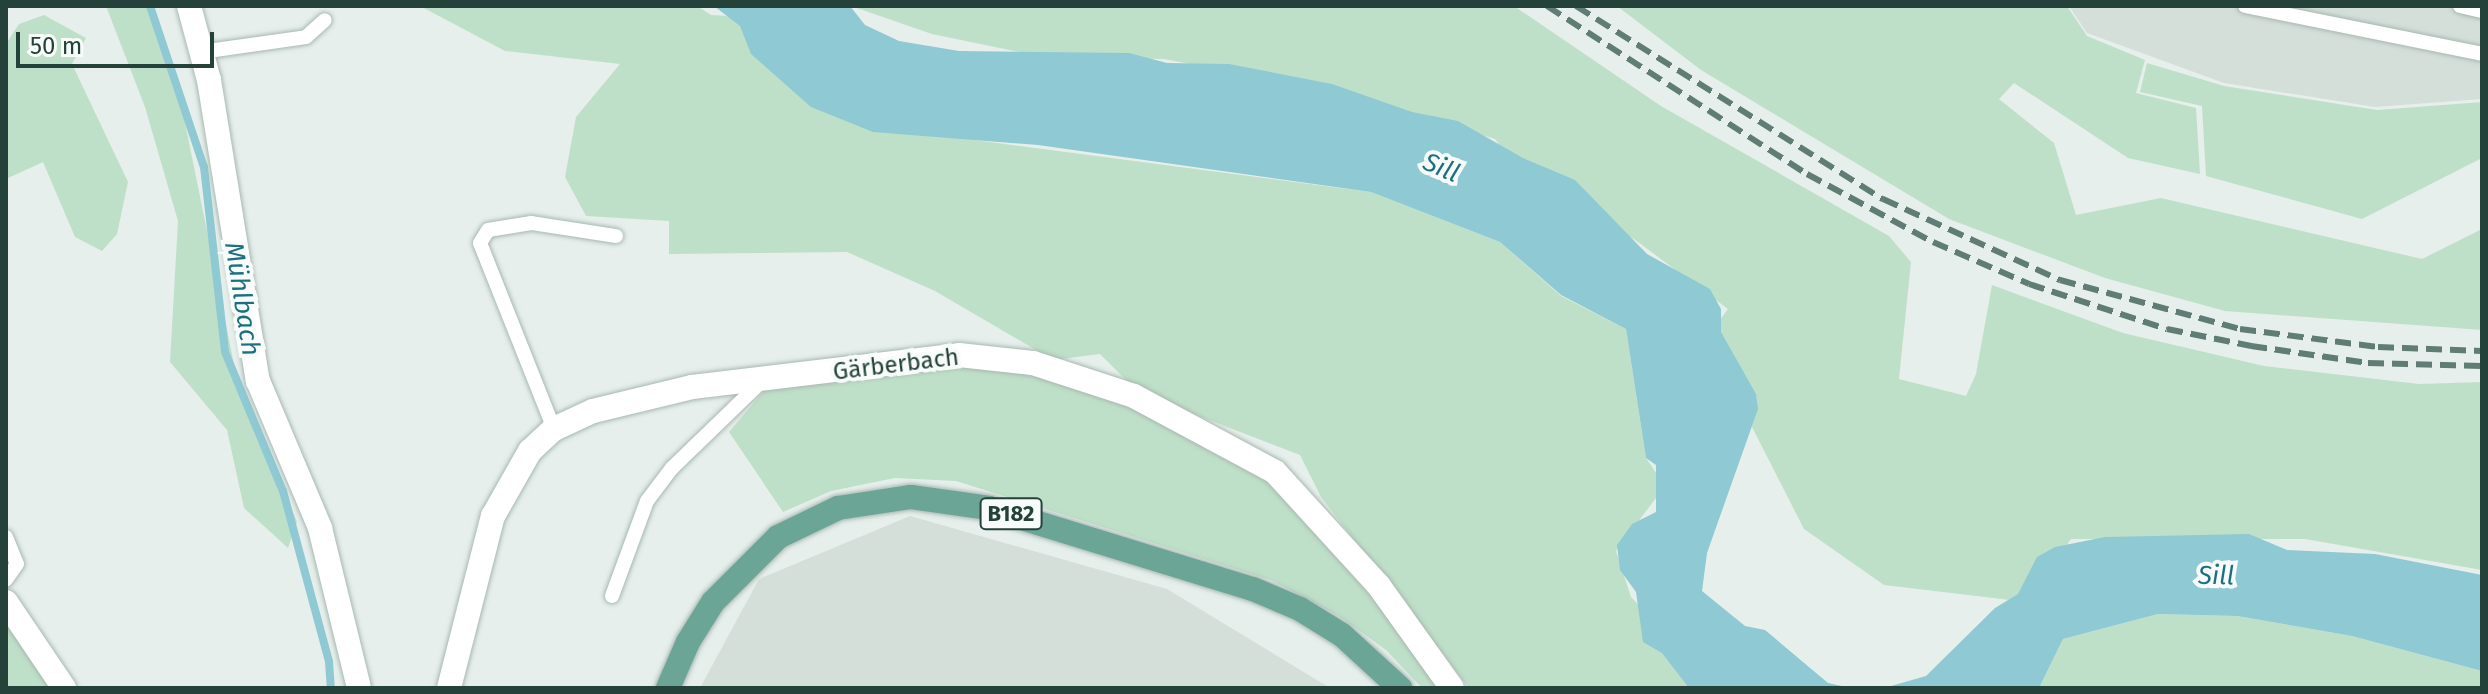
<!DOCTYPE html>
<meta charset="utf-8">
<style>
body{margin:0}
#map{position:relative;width:2488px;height:694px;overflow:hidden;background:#e6efeb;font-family:"Fira Sans",sans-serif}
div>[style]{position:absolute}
.built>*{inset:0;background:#d4dfda}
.green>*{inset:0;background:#bfe0c8}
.water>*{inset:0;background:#8ec9d4}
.stream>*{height:8px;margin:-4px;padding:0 4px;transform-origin:4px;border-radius:4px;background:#8ec9d4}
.roads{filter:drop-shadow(0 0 2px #a8b8b2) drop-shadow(0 0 2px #a8b8b2)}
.lane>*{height:14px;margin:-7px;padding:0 7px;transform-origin:7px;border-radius:7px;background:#fff}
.street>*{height:24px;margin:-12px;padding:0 12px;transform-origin:12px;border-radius:12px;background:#fff}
.primary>*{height:24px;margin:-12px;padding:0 12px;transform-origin:12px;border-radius:12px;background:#6aa596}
.rail>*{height:6px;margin-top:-3px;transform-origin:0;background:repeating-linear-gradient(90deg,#5f7d75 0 16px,transparent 0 24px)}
span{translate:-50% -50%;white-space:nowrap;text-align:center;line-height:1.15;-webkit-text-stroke:8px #f7fbf9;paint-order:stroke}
.shield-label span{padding:2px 6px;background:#f7fbf9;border:2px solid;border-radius:6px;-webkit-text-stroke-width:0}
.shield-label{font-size:22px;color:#24423a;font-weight:700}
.street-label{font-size:24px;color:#24423a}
.water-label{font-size:26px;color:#1c6f80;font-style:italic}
.frame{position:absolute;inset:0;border:8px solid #24423a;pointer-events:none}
.scale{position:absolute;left:16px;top:32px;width:198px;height:36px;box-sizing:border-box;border:4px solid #24423a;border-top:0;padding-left:10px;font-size:24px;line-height:28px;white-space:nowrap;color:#24423a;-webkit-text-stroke:6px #f7fbf9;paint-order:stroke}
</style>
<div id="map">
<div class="built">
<div style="clip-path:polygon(2069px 6px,2482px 6px,2482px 99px,2375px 107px,2224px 83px,2087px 33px)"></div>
<div style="clip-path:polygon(910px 516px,1167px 589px,1330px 688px,700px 688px,759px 579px)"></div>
</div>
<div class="green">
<div style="clip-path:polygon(106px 6px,153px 6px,179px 93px,235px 369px,297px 522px,288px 548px,244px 508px,227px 430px,170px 362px,178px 221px,145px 107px)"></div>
<div style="clip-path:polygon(420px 6px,697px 6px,711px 15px,768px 18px,921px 133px,1371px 192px,1500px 242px,1561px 296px,1626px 329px,1646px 458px,1665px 486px,1616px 551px,1631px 597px,1720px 688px,1469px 688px,1321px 497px,1300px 455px,1139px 393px,1100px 354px,1053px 360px,935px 291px,847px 252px,669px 254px,669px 221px,586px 216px,565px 177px,576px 117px,620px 64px,505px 51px)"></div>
<div style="clip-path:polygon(851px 6px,1514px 6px,1661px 106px,1889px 236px,1911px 262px,1899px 379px,1966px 396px,1976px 374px,1992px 285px,2123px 333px,2264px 366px,2419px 384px,2482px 382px,2482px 570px,2305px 539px,2071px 539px,2027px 602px,1884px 585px,1804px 529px,1750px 423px,1714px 328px,1728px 309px,1634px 239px,1530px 186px,1495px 139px,1330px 90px,1164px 59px,1044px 57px,932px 34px)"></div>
<div style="clip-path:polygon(1617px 6px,2067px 6px,2087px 36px,2145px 60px,2136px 93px,2196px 108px,2200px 174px,2128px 158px,2014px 83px,1999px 99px,2054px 143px,2076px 215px,2161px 198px,2422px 259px,2482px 229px,2482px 330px,2225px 311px,2105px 278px,1949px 219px,1701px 70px)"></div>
<div style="clip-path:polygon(44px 15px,86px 38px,72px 64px,128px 182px,117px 234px,102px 251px,75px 237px,43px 162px,6px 179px,6px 44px,19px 24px)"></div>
<div style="clip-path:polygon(2147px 63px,2224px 86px,2377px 110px,2482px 102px,2482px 158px,2362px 219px,2206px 176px,2202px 106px,2140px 92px)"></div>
<div style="clip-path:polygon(953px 362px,1027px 369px,1091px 386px,1250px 463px,1345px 556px,1444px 688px,1422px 688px,1386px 650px,1339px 616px,1271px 580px,956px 481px,895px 478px,831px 491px,783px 512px,729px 432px,768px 386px)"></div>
<div style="clip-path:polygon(2158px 614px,2237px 616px,2352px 636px,2482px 671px,2482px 688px,2039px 688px,2063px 639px)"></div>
<div style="clip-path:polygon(6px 618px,55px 688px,6px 688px)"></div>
</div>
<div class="water">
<div style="clip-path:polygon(714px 6px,850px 6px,865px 25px,899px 41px,959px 51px,1129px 53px,1167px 63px,1229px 64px,1332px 84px,1412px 112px,1458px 121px,1523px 158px,1575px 180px,1647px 254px,1710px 289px,1721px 309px,1721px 332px,1756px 394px,1758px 409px,1707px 553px,1702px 591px,1745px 626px,1765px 630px,1828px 683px,1851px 688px,1689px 688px,1662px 653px,1643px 642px,1636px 592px,1620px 570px,1617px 545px,1632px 524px,1656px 512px,1656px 465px,1646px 458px,1626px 329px,1561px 295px,1500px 242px,1371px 192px,1038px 145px,873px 132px,811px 107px,751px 54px,740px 26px)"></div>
<div style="clip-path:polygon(2249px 534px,2287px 550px,2375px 554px,2482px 575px,2482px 671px,2352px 636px,2237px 616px,2158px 614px,2063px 639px,2039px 688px,1884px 688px,1926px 676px,1995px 608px,2018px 594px,2037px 557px,2055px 547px,2105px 537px)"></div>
</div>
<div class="stream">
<div style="left:150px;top:6px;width:170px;rotate:71.5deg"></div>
<div style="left:204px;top:167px;width:186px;rotate:83.5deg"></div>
<div style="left:225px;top:352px;width:151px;rotate:67.4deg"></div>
<div style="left:283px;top:491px;width:177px;rotate:74.9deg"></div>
<div style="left:329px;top:662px;width:26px;rotate:86deg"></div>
</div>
<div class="roads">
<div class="lane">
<div style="left:2245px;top:6px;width:242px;rotate:11.4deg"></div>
<div style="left:2460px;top:6px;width:23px;rotate:13deg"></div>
<div style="left:201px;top:52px;width:106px;rotate:-8.1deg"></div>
<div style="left:306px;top:37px;width:25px;rotate:-42deg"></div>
<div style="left:554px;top:429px;width:200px;rotate:-111.7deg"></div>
<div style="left:480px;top:243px;width:15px;rotate:-58deg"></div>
<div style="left:488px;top:230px;width:44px;rotate:-9.2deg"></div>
<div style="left:531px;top:223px;width:86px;rotate:8.7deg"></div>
<div style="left:6px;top:537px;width:29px;rotate:68deg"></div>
<div style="left:17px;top:564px;width:19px;rotate:125deg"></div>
<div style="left:612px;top:596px;width:101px;rotate:-69.8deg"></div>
<div style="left:647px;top:501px;width:41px;rotate:-52.9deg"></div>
<div style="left:672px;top:468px;width:125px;rotate:-44deg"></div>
</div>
<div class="street">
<div style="left:189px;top:6px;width:77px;rotate:74.9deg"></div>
<div style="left:209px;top:80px;width:305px;rotate:80.8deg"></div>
<div style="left:258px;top:381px;width:160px;rotate:67.1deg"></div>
<div style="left:320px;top:528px;width:165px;rotate:76.3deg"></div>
<div style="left:6px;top:602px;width:104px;rotate:56deg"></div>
<div style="left:449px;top:688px;width:178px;rotate:-75.7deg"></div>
<div style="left:493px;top:516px;width:75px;rotate:-60.4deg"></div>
<div style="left:530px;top:451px;width:33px;rotate:-43deg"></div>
<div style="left:554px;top:429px;width:43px;rotate:-24.8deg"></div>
<div style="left:593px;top:411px;width:102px;rotate:-13.6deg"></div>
<div style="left:692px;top:387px;width:269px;rotate:-6.8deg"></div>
<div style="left:959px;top:355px;width:74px;rotate:6.2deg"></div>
<div style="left:1033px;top:363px;width:106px;rotate:18.1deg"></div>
<div style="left:1134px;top:396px;width:160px;rotate:28.3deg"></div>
<div style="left:1275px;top:472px;width:154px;rotate:47.6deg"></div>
<div style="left:1379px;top:586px;width:125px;rotate:54.4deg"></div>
</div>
<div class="primary">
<div style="left:668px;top:688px;width:50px;rotate:-66.5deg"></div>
<div style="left:688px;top:642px;width:47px;rotate:-58deg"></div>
<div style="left:713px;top:602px;width:92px;rotate:-45deg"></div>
<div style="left:778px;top:537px;width:67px;rotate:-25.8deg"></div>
<div style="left:838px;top:508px;width:74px;rotate:-8.6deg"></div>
<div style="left:911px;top:497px;width:79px;rotate:8deg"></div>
<div style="left:989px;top:508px;width:276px;rotate:17.1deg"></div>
<div style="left:1253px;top:589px;width:51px;rotate:23.1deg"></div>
<div style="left:1300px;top:609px;width:49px;rotate:31.8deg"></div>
<div style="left:1342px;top:635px;width:79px;rotate:42.4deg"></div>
</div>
</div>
<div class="rail">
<div style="left:1547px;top:6px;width:310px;rotate:32.9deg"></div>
<div style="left:1807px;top:174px;width:143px;rotate:28.4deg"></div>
<div style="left:1933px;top:242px;width:105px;rotate:23.6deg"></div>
<div style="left:2029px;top:284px;width:145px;rotate:18.1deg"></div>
<div style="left:2167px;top:329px;width:86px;rotate:11.4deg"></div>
<div style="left:2251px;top:346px;width:118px;rotate:8.3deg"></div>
<div style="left:2368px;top:363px;width:114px;rotate:1.5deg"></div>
<div style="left:1576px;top:6px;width:363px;rotate:32.2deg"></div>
<div style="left:1883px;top:199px;width:195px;rotate:24.6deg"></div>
<div style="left:2060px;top:280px;width:187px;rotate:15.2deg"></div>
<div style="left:2240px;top:329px;width:139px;rotate:7.4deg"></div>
<div style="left:2378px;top:347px;width:104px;rotate:2.2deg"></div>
</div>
<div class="shield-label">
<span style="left:1011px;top:514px">B182</span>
</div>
<div class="street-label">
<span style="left:896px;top:365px;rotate:-7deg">Gärberbach</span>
</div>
<div class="water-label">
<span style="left:1441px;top:168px;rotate:23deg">Sill</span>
<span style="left:242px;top:299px;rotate:81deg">Mühlbach</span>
<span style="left:2216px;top:576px;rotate:1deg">Sill</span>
</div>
<div class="frame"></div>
<div class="scale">50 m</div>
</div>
